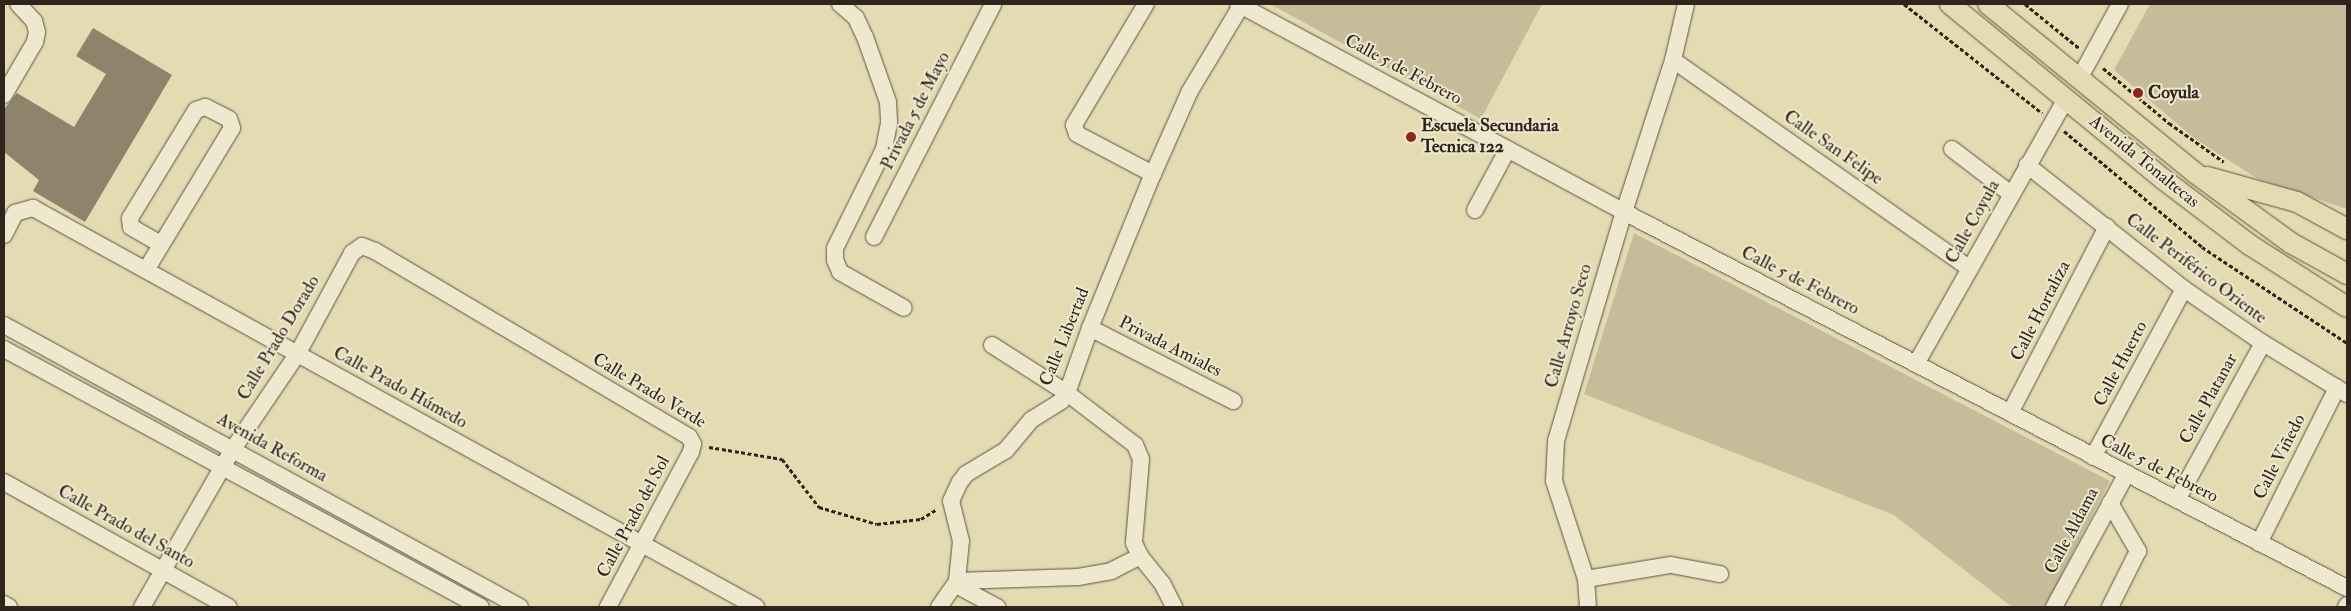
<!DOCTYPE html>
<meta charset="utf-8">
<style>
body{margin:0}
#map{position:relative;width:2351px;height:611px;overflow:hidden;background:#e5dbb3;font-family:"IM FELL Double Pica",serif}
div>[style]{position:absolute}
.green>*{inset:0;background:#c6bc9a}
.building>*{inset:0;background:#8e846b}
.path>*{height:3px;margin-top:-1.5px;transform-origin:0;background:repeating-linear-gradient(90deg,#30251d 0 4px,transparent 0 6.5px)}
.roads{filter:drop-shadow(0 0 1px #5d5242) drop-shadow(0 0 1px #5d5242)}
.minor>*{height:16px;margin:-8px;padding:0 8px;transform-origin:8px;border-radius:8px;background:#eee8ce}
.major>*{height:20px;margin:-10px;padding:0 10px;transform-origin:10px;border-radius:10px;background:#e5dbb3}
.dots>*{width:14px;height:14px;translate:-50% -50%;box-sizing:border-box;border:2px solid #eee8ce;border-radius:50%}
span{translate:-50% -50%;white-space:nowrap;text-align:center;line-height:1.15;-webkit-text-stroke:4px #eee8ce;paint-order:stroke}
.street-label{font-size:18px;color:#30251d}
.poi-label{font-size:18px;color:#30251d;font-weight:700}
.left{translate:0 -50%;text-align:left}
.frame{position:absolute;inset:0;border:5px solid #30251d;pointer-events:none}
</style>
<div id="map">
<div class="green">
<div style="clip-path:polygon(1270px 4px,1542px 4px,1481px 119px)"></div>
<div style="clip-path:polygon(2150px 4px,2347px 4px,2347px 209px,2258px 179px,2194px 138px,2114px 70px)"></div>
<div style="clip-path:polygon(1634px 233px,2110px 481px,2045px 607px,2012px 607px,1894px 515px,1584px 394px)"></div>
</div>
<div class="building">
<div style="clip-path:polygon(93px 28px,172px 75px,85px 222px,33px 191px,39px 180px,4px 152px,4px 109px,17px 93px,74px 127px,106px 74px,76px 56px)"></div>
</div>
<div class="path">
<div style="left:1904px;top:4px;width:176px;rotate:38.3deg"></div>
<div style="left:2025px;top:4px;width:70px;rotate:39.2deg"></div>
<div style="left:2103px;top:68px;width:86px;rotate:39.8deg"></div>
<div style="left:2169px;top:123px;width:67px;rotate:35.3deg"></div>
<div style="left:2064px;top:131px;width:180px;rotate:40deg"></div>
<div style="left:2202px;top:247px;width:174px;rotate:33.5deg"></div>
<div style="left:709px;top:447px;width:74px;rotate:9.3deg"></div>
<div style="left:782px;top:459px;width:61px;rotate:52.4deg"></div>
<div style="left:819px;top:507px;width:60px;rotate:16.3deg"></div>
<div style="left:877px;top:524px;width:44px;rotate:-6.5deg"></div>
<div style="left:921px;top:519px;width:19px;rotate:-32deg"></div>
</div>
<div class="roads">
<div class="minor">
<div style="left:840px;top:4px;width:21px;rotate:41deg"></div>
<div style="left:856px;top:18px;width:21px;rotate:65deg"></div>
<div style="left:865px;top:37px;width:69px;rotate:70.5deg"></div>
<div style="left:888px;top:102px;width:21px;rotate:87deg"></div>
<div style="left:889px;top:123px;width:26px;rotate:101deg"></div>
<div style="left:884px;top:149px;width:110px;rotate:116.3deg"></div>
<div style="left:835px;top:248px;width:12px;rotate:90deg"></div>
<div style="left:835px;top:260px;width:13px;rotate:67deg"></div>
<div style="left:840px;top:272px;width:73px;rotate:29.4deg"></div>
<div style="left:1146px;top:4px;width:141px;rotate:120.8deg"></div>
<div style="left:1074px;top:125px;width:9px;rotate:72deg"></div>
<div style="left:1077px;top:134px;width:86px;rotate:27.8deg"></div>
<div style="left:1238px;top:4px;width:438px;rotate:28.3deg"></div>
<div style="left:1624px;top:212px;width:815px;rotate:27.48deg"></div>
<div style="left:1673px;top:60px;width:363px;rotate:35.1deg"></div>
<div style="left:2079px;top:79px;width:85px;rotate:-61.3deg"></div>
<div style="left:4px;top:95px;width:61px;rotate:-59.7deg"></div>
<div style="left:35px;top:42px;width:10px;rotate:-79deg"></div>
<div style="left:37px;top:32px;width:11px;rotate:-105deg"></div>
<div style="left:34px;top:21px;width:23px;rotate:-133deg"></div>
<div style="left:1952px;top:149px;width:74px;rotate:37.3deg"></div>
<div style="left:2027px;top:165px;width:200px;rotate:38.3deg"></div>
<div style="left:2184px;top:289px;width:96px;rotate:34.4deg"></div>
<div style="left:2263px;top:343px;width:98px;rotate:31.3deg"></div>
<div style="left:1475px;top:210px;width:69px;rotate:-61.6deg"></div>
<div style="left:4px;top:235px;width:25px;rotate:-63deg"></div>
<div style="left:15px;top:213px;width:19px;rotate:-16deg"></div>
<div style="left:33px;top:208px;width:826px;rotate:28.89deg"></div>
<div style="left:874px;top:237px;width:262px;rotate:-62.9deg"></div>
<div style="left:146px;top:270px;width:166px;rotate:-58.8deg"></div>
<div style="left:232px;top:128px;width:9px;rotate:-108deg"></div>
<div style="left:229px;top:119px;width:27px;rotate:-153deg"></div>
<div style="left:205px;top:107px;width:9px;rotate:162deg"></div>
<div style="left:196px;top:110px;width:127px;rotate:121.4deg"></div>
<div style="left:130px;top:218px;width:9px;rotate:84deg"></div>
<div style="left:131px;top:227px;width:34px;rotate:30deg"></div>
<div style="left:4px;top:325px;width:588px;rotate:28.66deg"></div>
<div style="left:1090px;top:328px;width:161px;rotate:27deg"></div>
<div style="left:992px;top:345px;width:89px;rotate:32.6deg"></div>
<div style="left:1067px;top:393px;width:86px;rotate:37.4deg"></div>
<div style="left:1135px;top:445px;width:15px;rotate:67deg"></div>
<div style="left:1141px;top:459px;width:84px;rotate:94.8deg"></div>
<div style="left:1134px;top:543px;width:14px;rotate:65deg"></div>
<div style="left:1140px;top:556px;width:35px;rotate:51deg"></div>
<div style="left:1162px;top:583px;width:27px;rotate:63deg"></div>
<div style="left:4px;top:349px;width:542px;rotate:28.41deg"></div>
<div style="left:1916px;top:364px;width:305px;rotate:-60.5deg"></div>
<div style="left:2010px;top:413px;width:210px;rotate:-62.5deg"></div>
<div style="left:2093px;top:457px;width:191px;rotate:-61.6deg"></div>
<div style="left:4px;top:482px;width:257px;rotate:29.1deg"></div>
<div style="left:2177px;top:500px;width:179px;rotate:-61.3deg"></div>
<div style="left:2110px;top:503px;width:56px;rotate:59.7deg"></div>
<div style="left:2138px;top:551px;width:63px;rotate:116.6deg"></div>
<div style="left:2259px;top:543px;width:174px;rotate:-63.3deg"></div>
<div style="left:1586px;top:579px;width:86px;rotate:-9.4deg"></div>
<div style="left:1671px;top:565px;width:50px;rotate:10.4deg"></div>
<div style="left:957px;top:581px;width:121px;rotate:-1.9deg"></div>
<div style="left:1078px;top:577px;width:34px;rotate:-10deg"></div>
<div style="left:1111px;top:571px;width:33px;rotate:-27deg"></div>
<div style="left:956px;top:585px;width:47px;rotate:28.2deg"></div>
<div style="left:4px;top:604px;width:6px;rotate:31deg"></div>
<div style="left:142px;top:607px;width:182px;rotate:-60.1deg"></div>
<div style="left:233px;top:449px;width:116px;rotate:-55.9deg"></div>
<div style="left:298px;top:353px;width:114px;rotate:-61.6deg"></div>
<div style="left:352px;top:253px;width:12px;rotate:-35deg"></div>
<div style="left:362px;top:246px;width:14px;rotate:21deg"></div>
<div style="left:375px;top:251px;width:365px;rotate:30.6deg"></div>
<div style="left:689px;top:437px;width:8px;rotate:60deg"></div>
<div style="left:693px;top:444px;width:8px;rotate:104deg"></div>
<div style="left:691px;top:452px;width:176px;rotate:118.2deg"></div>
<div style="left:939px;top:607px;width:32px;rotate:-55deg"></div>
<div style="left:957px;top:581px;width:40px;rotate:-84.3deg"></div>
<div style="left:961px;top:541px;width:41px;rotate:-104deg"></div>
<div style="left:951px;top:501px;width:21px;rotate:-65deg"></div>
<div style="left:960px;top:482px;width:10px;rotate:-53deg"></div>
<div style="left:966px;top:474px;width:47px;rotate:-31deg"></div>
<div style="left:1006px;top:450px;width:39px;rotate:-50deg"></div>
<div style="left:1031px;top:420px;width:36px;rotate:-32deg"></div>
<div style="left:1061px;top:401px;width:10px;rotate:-53deg"></div>
<div style="left:1067px;top:393px;width:69px;rotate:-70.5deg"></div>
<div style="left:1090px;top:328px;width:166px;rotate:-67.8deg"></div>
<div style="left:1153px;top:174px;width:91px;rotate:-66deg"></div>
<div style="left:1190px;top:91px;width:101px;rotate:-59.1deg"></div>
<div style="left:1588px;top:607px;width:28px;rotate:-94deg"></div>
<div style="left:1586px;top:579px;width:103px;rotate:-108.1deg"></div>
<div style="left:1554px;top:481px;width:40px;rotate:-87.1deg"></div>
<div style="left:1556px;top:441px;width:239px;rotate:-73.5deg"></div>
<div style="left:1624px;top:212px;width:160px;rotate:-72.1deg"></div>
<div style="left:1673px;top:60px;width:57px;rotate:-76.9deg"></div>
<div style="left:2054px;top:607px;width:150px;rotate:-61.4deg"></div>
<div style="left:2346px;top:607px;width:2px;rotate:-63deg"></div>
</div>
<div class="major">
<div style="left:1950px;top:4px;width:276px;rotate:39.4deg"></div>
<div style="left:2163px;top:179px;width:109px;rotate:37.2deg"></div>
<div style="left:2250px;top:245px;width:115px;rotate:32.6deg"></div>
<div style="left:1988px;top:4px;width:267px;rotate:39.2deg"></div>
<div style="left:2195px;top:173px;width:119px;rotate:36.1deg"></div>
<div style="left:2291px;top:243px;width:64px;rotate:29deg"></div>
<div style="left:2207px;top:177px;width:93px;rotate:15.5deg"></div>
<div style="left:2297px;top:202px;width:57px;rotate:28.4deg"></div>
</div>
</div>
<div class="dots">
<div style="left:2138px;top:93px;background:#8f2418"></div>
<div style="left:1411px;top:137px;background:#8f2418"></div>
</div>
<div class="street-label">
<span style="left:1403px;top:70px;rotate:28deg">Calle 5 de Febrero</span>
<span style="left:916px;top:111px;rotate:-63deg">Privada 5 de Mayo</span>
<span style="left:1833px;top:148px;rotate:35deg">Calle San Felipe</span>
<span style="left:2144px;top:162px;rotate:39deg">Avenida Tonaltecas</span>
<span style="left:1973px;top:222px;rotate:-61deg">Calle Coyula</span>
<span style="left:2196px;top:269px;rotate:37deg">Calle Periférico Oriente</span>
<span style="left:1800px;top:281px;rotate:27deg">Calle 5 de Febrero</span>
<span style="left:2041px;top:311px;rotate:-63deg">Calle Hortaliza</span>
<span style="left:1569px;top:326px;rotate:-74deg">Calle Arroyo Seco</span>
<span style="left:1065px;top:337px;rotate:-68deg">Calle Libertad</span>
<span style="left:279px;top:338px;rotate:-59deg">Calle Prado Dorado</span>
<span style="left:1170px;top:347px;rotate:27deg">Privada Amiales</span>
<span style="left:2121px;top:364px;rotate:-62deg">Calle Huerto</span>
<span style="left:400px;top:388px;rotate:29deg">Calle Prado Húmedo</span>
<span style="left:649px;top:391px;rotate:31deg">Calle Prado Verde</span>
<span style="left:2209px;top:399px;rotate:-61deg">Calle Platanar</span>
<span style="left:272px;top:448px;rotate:29deg">Avenida Reforma</span>
<span style="left:2280px;top:457px;rotate:-63deg">Calle Viñedo</span>
<span style="left:2159px;top:469px;rotate:27deg">Calle 5 de Febrero</span>
<span style="left:634px;top:517px;rotate:-62deg">Calle Prado del Sol</span>
<span style="left:126px;top:527px;rotate:29deg">Calle Prado del Santo</span>
<span style="left:2072px;top:531px;rotate:-62deg">Calle Aldama</span>
</div>
<div class="poi-label">
<span class="left" style="left:2148px;top:93px">Coyula</span>
<span class="left" style="left:1421px;top:137px">Escuela Secundaria<br>Tecnica 122</span>
</div>
<div class="frame"></div>
</div>
